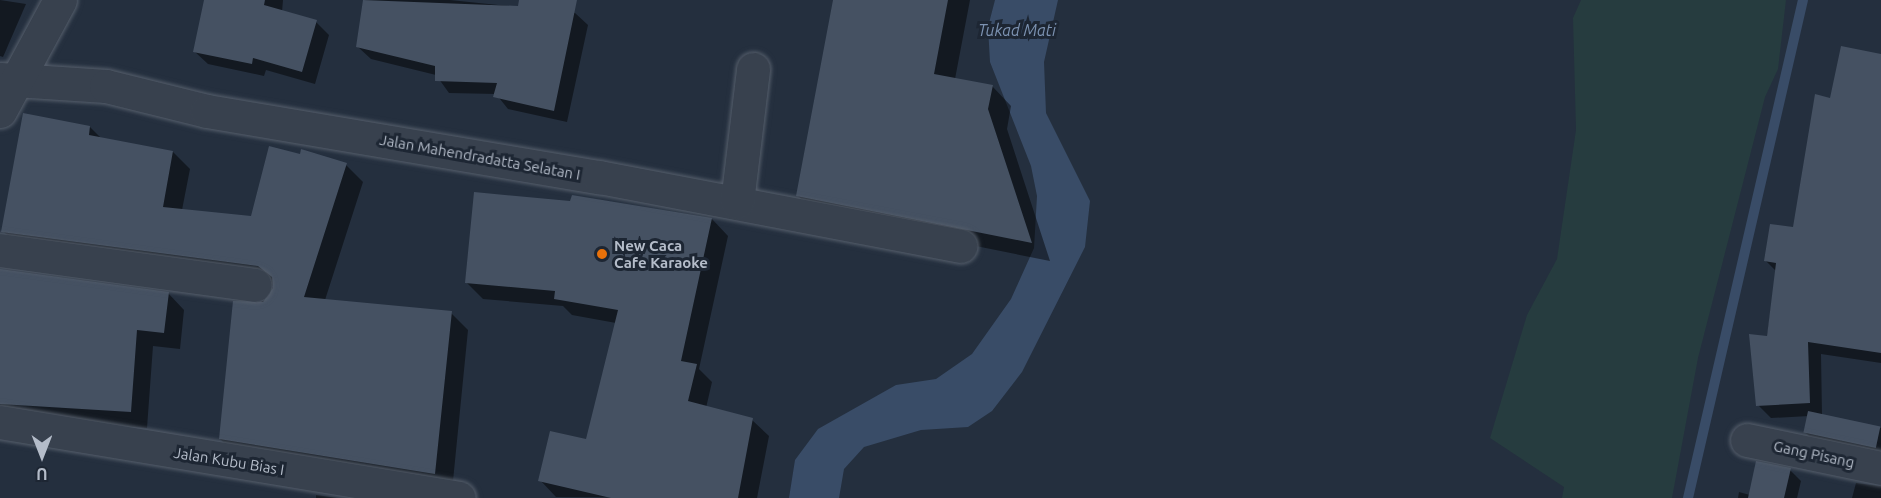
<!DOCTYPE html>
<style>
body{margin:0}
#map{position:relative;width:1881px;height:498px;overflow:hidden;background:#242f3e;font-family:Ubuntu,sans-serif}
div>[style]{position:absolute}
.green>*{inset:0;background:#263c3f}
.water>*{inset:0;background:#394c67}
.shadow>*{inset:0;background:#0007}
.stream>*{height:10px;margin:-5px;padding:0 5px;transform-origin:5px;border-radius:5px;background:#394c67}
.building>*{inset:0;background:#455162;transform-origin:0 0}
.roads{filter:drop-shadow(0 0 2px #565f6c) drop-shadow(0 0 2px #565f6c)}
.minor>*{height:33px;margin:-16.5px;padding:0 16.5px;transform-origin:16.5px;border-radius:16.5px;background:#38414e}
.dots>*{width:16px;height:16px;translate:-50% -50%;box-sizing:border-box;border:3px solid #1d2633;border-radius:50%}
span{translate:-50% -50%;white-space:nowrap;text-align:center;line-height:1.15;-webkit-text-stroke:6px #1d2633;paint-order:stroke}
.street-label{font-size:15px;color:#b4bcc9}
.poi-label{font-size:15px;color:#b4bcc9;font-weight:700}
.left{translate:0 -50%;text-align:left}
.water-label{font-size:16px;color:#7c92b1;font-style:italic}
.north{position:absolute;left:12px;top:426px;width:60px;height:60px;-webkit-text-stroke:4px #1d2633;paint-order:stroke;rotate:180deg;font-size:16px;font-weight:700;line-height:24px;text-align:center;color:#b4bcc9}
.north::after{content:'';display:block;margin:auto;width:21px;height:27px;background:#b4bcc9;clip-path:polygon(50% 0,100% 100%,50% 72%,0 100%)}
</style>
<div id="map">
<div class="green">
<div style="clip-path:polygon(1581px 0,1786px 0,1778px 69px,1765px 97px,1698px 358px,1672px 498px,1562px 498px,1564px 487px,1490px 438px,1527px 315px,1557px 259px,1576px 130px,1573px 18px)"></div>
</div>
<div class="water">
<div style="clip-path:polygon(995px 0,1058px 0,1044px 62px,1046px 113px,1090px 201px,1085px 247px,1022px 372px,992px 411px,968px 427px,921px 430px,864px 447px,844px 469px,839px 498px,789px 498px,795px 460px,818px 429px,896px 385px,936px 379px,972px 354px,1011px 299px,1034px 248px,1037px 196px,1031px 166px,990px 62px,988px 27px)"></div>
</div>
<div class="shadow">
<div style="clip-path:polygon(0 0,26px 4px,3px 57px,0 56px)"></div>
<div style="clip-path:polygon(205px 0,283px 0,282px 12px,316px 22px,329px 35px,315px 84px,266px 70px,264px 76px,208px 64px,194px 51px)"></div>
<div style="clip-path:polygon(365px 0,450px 0,575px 13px,588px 25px,567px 122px,508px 109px,496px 94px,449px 93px,436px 75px,371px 59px,358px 47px)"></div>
<div style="clip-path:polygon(835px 0,970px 0,955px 79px,992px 86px,1011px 106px,1007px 129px,1050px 261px,817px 214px,797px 195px)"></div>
<div style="clip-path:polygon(1881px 56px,1881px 363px,1821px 354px,1822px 415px,1881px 428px,1881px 458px,1818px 445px,1805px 432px,1809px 416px,1771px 418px,1758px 405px,1776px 271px,1766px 261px,1794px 229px,1831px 100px)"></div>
<div style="clip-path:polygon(90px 127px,102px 139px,173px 152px,190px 169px,182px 210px,252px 218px,346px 165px,363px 182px,325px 300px,451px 313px,468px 330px,452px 491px,237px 456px,220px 439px,253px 305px,271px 298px,275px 286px,20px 248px,3px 231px)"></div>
<div style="clip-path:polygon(712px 219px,728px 236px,699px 369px,712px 382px,706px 408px,752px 420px,769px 436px,757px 498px,556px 497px,540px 480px,587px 441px,616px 323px,572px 315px,563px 306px,483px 299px,466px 282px)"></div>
<div style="clip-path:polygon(0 270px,168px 293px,184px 310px,180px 349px,153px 346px,147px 428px,0 418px)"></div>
<div style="clip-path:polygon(1790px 470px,1801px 481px,1797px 498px,1738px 498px,1739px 492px,1750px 495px)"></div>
<div style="clip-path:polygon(1856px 483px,1881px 486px,1881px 498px,1852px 498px)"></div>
<div style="clip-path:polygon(316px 495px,338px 498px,316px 498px)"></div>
</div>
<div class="stream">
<div style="left:1688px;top:498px;width:511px;rotate:-77deg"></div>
</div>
<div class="building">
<div style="clip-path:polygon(204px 0,265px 0,264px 5px,317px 20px,302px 72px,253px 58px,252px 64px,193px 52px)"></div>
<div style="clip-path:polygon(363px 0,518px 6px,519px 0,577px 0,554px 111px,493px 97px,497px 83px,435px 81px,435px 66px,356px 47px)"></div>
<div style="clip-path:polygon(833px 0,948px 0,934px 74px,993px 85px,988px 109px,1032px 243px,796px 196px)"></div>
<div style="clip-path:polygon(1841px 46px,1881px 54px,1881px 353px,1808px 342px,1810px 403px,1756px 406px,1749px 334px,1767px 336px,1776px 263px,1764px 261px,1770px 224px,1793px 227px,1815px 94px,1830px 98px)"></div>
<div style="clip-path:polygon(23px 113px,90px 126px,89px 135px,173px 151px,163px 207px,251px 216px,269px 146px,300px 154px,301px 149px,347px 163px,304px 297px,452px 311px,435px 474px,219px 439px,233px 301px,263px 302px,273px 288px,272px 277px,258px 266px,1px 232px)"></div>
<div style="clip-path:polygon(474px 192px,570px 201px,572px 195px,712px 218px,681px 361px,697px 364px,688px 401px,753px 418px,738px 498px,611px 498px,538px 481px,550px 431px,586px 439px,618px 310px,554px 299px,555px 291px,465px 283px)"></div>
<div style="clip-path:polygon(0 269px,169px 292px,164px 333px,137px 330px,131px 412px,0 404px)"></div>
<div style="left:1808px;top:411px;width:74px;height:22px;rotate:12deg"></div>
<div style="clip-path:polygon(1756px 461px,1791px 468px,1784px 498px,1748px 498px)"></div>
</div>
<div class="roads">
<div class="minor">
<div style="left:0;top:79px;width:106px;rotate:3.8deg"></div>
<div style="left:106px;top:86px;width:104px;rotate:13.9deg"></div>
<div style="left:207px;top:111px;width:398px;rotate:9.6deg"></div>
<div style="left:599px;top:177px;width:368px;rotate:10.8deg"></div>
<div style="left:0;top:111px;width:126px;rotate:-61.6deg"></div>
<div style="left:737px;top:202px;width:134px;rotate:-83.1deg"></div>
<div style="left:0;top:250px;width:257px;rotate:7.8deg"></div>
<div style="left:0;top:422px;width:465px;rotate:9.4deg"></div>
<div style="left:1747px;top:440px;width:137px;rotate:11.8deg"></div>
</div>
</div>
<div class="dots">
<div style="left:602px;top:254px;background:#e8710a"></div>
</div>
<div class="street-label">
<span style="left:480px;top:157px;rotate:10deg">Jalan Mahendradatta Selatan I</span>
<span style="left:1814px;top:454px;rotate:12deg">Gang Pisang</span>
<span style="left:229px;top:461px;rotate:9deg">Jalan Kubu Bias I</span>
</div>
<div class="poi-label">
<span class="left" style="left:614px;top:254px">New Caca<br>Cafe Karaoke</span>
</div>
<div class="water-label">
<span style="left:1017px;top:30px">Tukad Mati</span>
</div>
<div class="north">U</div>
</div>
